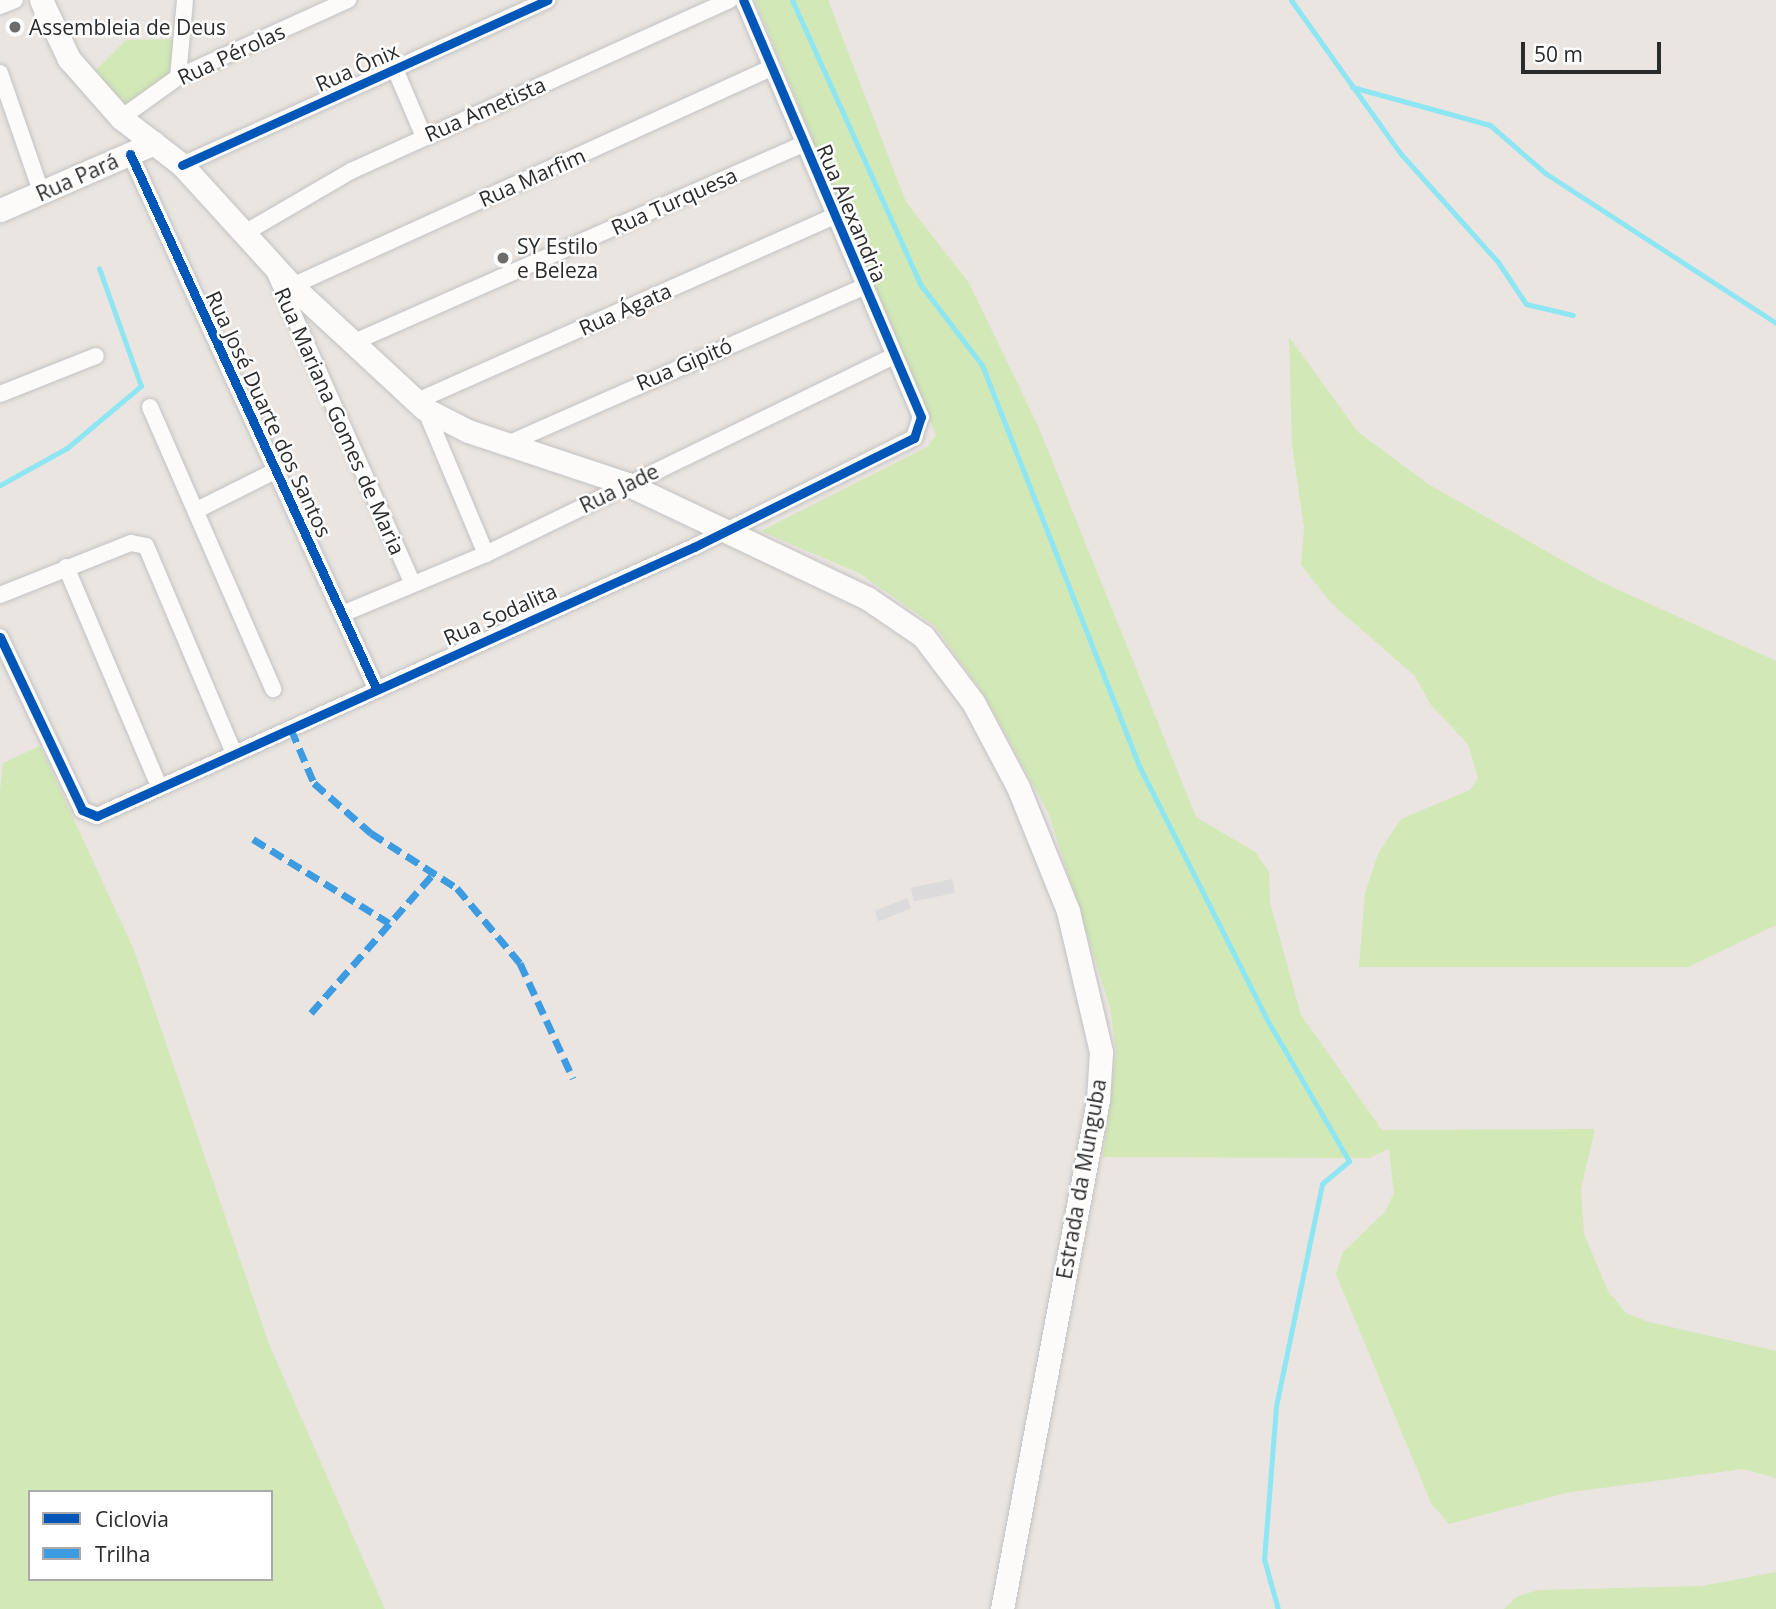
<!DOCTYPE html>
<meta charset="utf-8">
<style>
body{margin:0}
#map{position:relative;width:1776px;height:1609px;overflow:hidden;background:#eae5e0;font-family:"Open Sans",sans-serif}
div>[style]{position:absolute}
.industrial>*{inset:0;background:#dddadc;transform-origin:0 0}
.green>*{inset:0;background:#d2e8b6}
.stream>*{height:5px;margin:-2.5px;padding:0 2.5px;transform-origin:2.5px;border-radius:2.5px;background:#8ee6f2}
.roads{filter:drop-shadow(0 0 2px #c3c2c2) drop-shadow(0 0 2px #c3c2c2)}
.minor>*{height:16px;margin:-8px;padding:0 8px;transform-origin:8px;border-radius:8px;background:#fcfbfa}
.secondary>*{height:23px;margin:-11.5px;padding:0 11.5px;transform-origin:11.5px;border-radius:11.5px;background:#fcfbfa}
.quiet>*{height:7px;margin-top:-3.5px;transform-origin:0;background:repeating-linear-gradient(90deg,#3d9ce1 0 14px,transparent 0 21px)}
.cycleway>*{height:9px;margin:-4.5px;padding:0 4.5px;transform-origin:4.5px;border-radius:4.5px;background:#0057b8}
.dots>*{width:19px;height:19px;translate:-50% -50%;box-sizing:border-box;border:4px solid #fff;border-radius:50%}
span{translate:-50% -50%;white-space:nowrap;text-align:center;line-height:1.15;-webkit-text-stroke:5px #fff;paint-order:stroke}
.poi-label{font-size:21px;color:#2b2b2b}
.left{translate:0 -50%;text-align:left}
.street-label{font-size:21px;color:#2b2b2b}
.legend{position:absolute;left:28px;top:1490px;width:245px;height:91px;box-sizing:border-box;background:#fff;border:2px solid #aaa;margin:0;padding:9px 12px;list-style:none;font-size:21px;color:#2b2b2b}
.legend li{display:flex;align-items:center;gap:14px;height:35px}
.legend b{width:35px;border:2px solid #aaa}
.scale{position:absolute;left:1521px;top:42px;width:140px;height:32px;box-sizing:border-box;border:4px solid #2b2b2b;border-top:0;padding-left:9px;font-size:21px;line-height:24px;white-space:nowrap;color:#2b2b2b;-webkit-text-stroke:5px #fff;paint-order:stroke}
</style>
<div id="map">
<div class="industrial">
<div style="left:952px;top:879px;width:14px;height:42px;rotate:78deg"></div>
<div style="left:907px;top:898px;width:11px;height:35px;rotate:68deg"></div>
</div>
<div class="green">
<div style="clip-path:polygon(755px 0,828px 0,906px 202px,969px 283px,1039px 428px,1196px 817px,1255px 852px,1269px 872px,1270px 903px,1301px 1015px,1382px 1130px,1595px 1129px,1581px 1189px,1584px 1234px,1608px 1291px,1626px 1313px,1649px 1322px,1776px 1351px,1776px 1478px,1743px 1469px,1565px 1493px,1449px 1524px,1431px 1503px,1336px 1274px,1343px 1252px,1385px 1212px,1394px 1193px,1389px 1149px,1369px 1158px,1103px 1157px,1116px 1050px,1110px 1007px,1049px 814px,985px 696px,935px 626px,859px 573px,761px 531px,927px 447px,936px 435px)"></div>
<div style="clip-path:polygon(182px 39px,178px 77px,121px 118px,86px 80px,126px 40px)"></div>
<div style="clip-path:polygon(1289px 337px,1358px 432px,1428px 484px,1599px 581px,1776px 661px,1776px 925px,1688px 967px,1359px 967px,1365px 893px,1378px 854px,1401px 819px,1470px 790px,1478px 778px,1468px 744px,1431px 705px,1415px 676px,1332px 604px,1301px 565px,1304px 528px,1292px 444px)"></div>
<div style="clip-path:polygon(evenodd,40px 746px,134px 950px,269px 1344px,385px 1609px,0 1609px,0 790px,3px 763px,40px 746px,30px 1492px,271px 1492px,271px 1579px,30px 1579px,30px 1492px)"></div>
<div style="clip-path:polygon(1776px 1572px,1776px 1609px,1504px 1609px,1518px 1596px,1539px 1590px,1702px 1586px)"></div>
</div>
<div class="stream">
<div style="left:792px;top:0;width:312px;rotate:65.7deg"></div>
<div style="left:920px;top:284px;width:102px;rotate:52.6deg"></div>
<div style="left:982px;top:365px;width:428px;rotate:68.6deg"></div>
<div style="left:1138px;top:764px;width:290px;rotate:63.2deg"></div>
<div style="left:1269px;top:1023px;width:160px;rotate:59.9deg"></div>
<div style="left:1349px;top:1161px;width:35px;rotate:140deg"></div>
<div style="left:1322px;top:1184px;width:228px;rotate:101.7deg"></div>
<div style="left:1276px;top:1407px;width:152px;rotate:94.5deg"></div>
<div style="left:1264px;top:1559px;width:52px;rotate:74.4deg"></div>
<div style="left:1291px;top:0;width:189px;rotate:54.5deg"></div>
<div style="left:1401px;top:154px;width:145px;rotate:48.1deg"></div>
<div style="left:1498px;top:262px;width:50px;rotate:56.3deg"></div>
<div style="left:1526px;top:304px;width:48px;rotate:13.2deg"></div>
<div style="left:1352px;top:87px;width:143px;rotate:15.4deg"></div>
<div style="left:1490px;top:125px;width:73px;rotate:41.1deg"></div>
<div style="left:1545px;top:173px;width:275px;rotate:33deg"></div>
<div style="left:0;top:485px;width:77px;rotate:-28.9deg"></div>
<div style="left:67px;top:448px;width:97px;rotate:-40deg"></div>
<div style="left:141px;top:386px;width:125px;rotate:-109.6deg"></div>
</div>
<div class="roads">
<div class="minor">
<div style="left:0;top:6px;width:16px;rotate:-22deg"></div>
<div style="left:395px;top:69px;width:74px;rotate:66.9deg"></div>
<div style="left:0;top:73px;width:128px;rotate:70.9deg"></div>
<div style="left:178px;top:77px;width:77px;rotate:-84.8deg"></div>
<div style="left:121px;top:118px;width:70px;rotate:-35.7deg"></div>
<div style="left:178px;top:77px;width:187px;rotate:-24.4deg"></div>
<div style="left:130px;top:154px;width:588px;rotate:65.27deg"></div>
<div style="left:182px;top:165px;width:401px;rotate:-24.3deg"></div>
<div style="left:248px;top:231px;width:119px;rotate:-30.2deg"></div>
<div style="left:351px;top:171px;width:415px;rotate:-24.3deg"></div>
<div style="left:275px;top:273px;width:340px;rotate:66.1deg"></div>
<div style="left:292px;top:286px;width:526px;rotate:-24.47deg"></div>
<div style="left:352px;top:343px;width:494px;rotate:-23.8deg"></div>
<div style="left:0;top:394px;width:103px;rotate:-21.6deg"></div>
<div style="left:417px;top:401px;width:454px;rotate:-23.9deg"></div>
<div style="left:150px;top:407px;width:308px;rotate:66.4deg"></div>
<div style="left:425px;top:409px;width:157px;rotate:67.2deg"></div>
<div style="left:505px;top:445px;width:392px;rotate:-23.8deg"></div>
<div style="left:197px;top:510px;width:89px;rotate:-26.6deg"></div>
<div style="left:66px;top:567px;width:238px;rotate:67deg"></div>
<div style="left:0;top:595px;width:141px;rotate:-21.7deg"></div>
<div style="left:131px;top:543px;width:15px;rotate:11deg"></div>
<div style="left:146px;top:546px;width:225px;rotate:67deg"></div>
<div style="left:342px;top:614px;width:156px;rotate:-22.6deg"></div>
<div style="left:486px;top:554px;width:454px;rotate:-25.9deg"></div>
<div style="left:0;top:637px;width:191px;rotate:64.6deg"></div>
<div style="left:82px;top:810px;width:16px;rotate:22deg"></div>
<div style="left:97px;top:816px;width:655px;rotate:-24.26deg"></div>
<div style="left:694px;top:547px;width:246px;rotate:-26.4deg"></div>
<div style="left:914px;top:438px;width:22px;rotate:-72deg"></div>
<div style="left:921px;top:417px;width:453px;rotate:-113.1deg"></div>
</div>
<div class="secondary">
<div style="left:41px;top:0;width:65px;rotate:64.6deg"></div>
<div style="left:69px;top:59px;width:79px;rotate:48.6deg"></div>
<div style="left:121px;top:118px;width:77px;rotate:37.6deg"></div>
<div style="left:182px;top:165px;width:164px;rotate:47.7deg"></div>
<div style="left:292px;top:286px;width:181px;rotate:42.8deg"></div>
<div style="left:425px;top:409px;width:48px;rotate:27.1deg"></div>
<div style="left:468px;top:431px;width:168px;rotate:18.4deg"></div>
<div style="left:627px;top:484px;width:266px;rotate:25.4deg"></div>
<div style="left:867px;top:598px;width:68px;rotate:34.2deg"></div>
<div style="left:923px;top:636px;width:83px;rotate:52.9deg"></div>
<div style="left:973px;top:702px;width:96px;rotate:62.1deg"></div>
<div style="left:1018px;top:787px;width:134px;rotate:68deg"></div>
<div style="left:1068px;top:911px;width:145px;rotate:76.8deg"></div>
<div style="left:1101px;top:1052px;width:48px;rotate:93.6deg"></div>
<div style="left:1098px;top:1100px;width:518px;rotate:100.68deg"></div>
<div style="left:0;top:210px;width:168px;rotate:-23.5deg"></div>
</div>
</div>
<div class="quiet">
<div style="left:291px;top:729px;width:59px;rotate:66.9deg"></div>
<div style="left:314px;top:783px;width:76px;rotate:41.3deg"></div>
<div style="left:371px;top:833px;width:102px;rotate:32.6deg"></div>
<div style="left:457px;top:888px;width:98px;rotate:50deg"></div>
<div style="left:520px;top:963px;width:127px;rotate:65.3deg"></div>
<div style="left:253px;top:839px;width:160px;rotate:31.7deg"></div>
<div style="left:311px;top:1013px;width:186px;rotate:-48.7deg"></div>
</div>
<div class="cycleway">
<div style="left:130px;top:154px;width:588px;rotate:65.27deg"></div>
<div style="left:182px;top:165px;width:401px;rotate:-24.3deg"></div>
<div style="left:0;top:637px;width:191px;rotate:64.6deg"></div>
<div style="left:82px;top:810px;width:16px;rotate:22deg"></div>
<div style="left:97px;top:816px;width:655px;rotate:-24.26deg"></div>
<div style="left:694px;top:547px;width:246px;rotate:-26.4deg"></div>
<div style="left:914px;top:438px;width:22px;rotate:-72deg"></div>
<div style="left:921px;top:417px;width:453px;rotate:-113.1deg"></div>
</div>
<div class="dots">
<div style="left:15px;top:27px;background:#6e6c6a"></div>
<div style="left:503px;top:258px;background:#6e6c6a"></div>
</div>
<div class="poi-label">
<span class="left" style="left:29px;top:27px">Assembleia de Deus</span>
<span class="left" style="left:517px;top:258px">SY Estilo<br>e Beleza</span>
</div>
<div class="street-label">
<span style="left:231px;top:54px;rotate:-25deg">Rua Pérolas</span>
<span style="left:357px;top:67px;rotate:-24deg">Rua Ônix</span>
<span style="left:485px;top:109px;rotate:-24deg">Rua Ametista</span>
<span style="left:77px;top:177px;rotate:-24deg">Rua Pará</span>
<span style="left:532px;top:177px;rotate:-24deg">Rua Marfim</span>
<span style="left:674px;top:201px;rotate:-24deg">Rua Turquesa</span>
<span style="left:852px;top:213px;rotate:67deg">Rua Alexandria</span>
<span style="left:625px;top:309px;rotate:-24deg">Rua Ágata</span>
<span style="left:684px;top:364px;rotate:-23deg">Rua Gipitó</span>
<span style="left:269px;top:414px;rotate:65deg">Rua José Duarte dos Santos</span>
<span style="left:340px;top:421px;rotate:66deg">Rua Mariana Gomes de Maria</span>
<span style="left:619px;top:488px;rotate:-26deg">Rua Jade</span>
<span style="left:500px;top:614px;rotate:-24deg">Rua Sodalita</span>
<span style="left:1081px;top:1179px;rotate:-80deg">Estrada da Munguba</span>
</div>
<ul class="legend">
<li><b style="height:9px;background:#0057b8"></b>Ciclovia</li>
<li><b style="height:9px;background:#3d9ce1"></b>Trilha</li>
</ul>
<div class="scale">50 m</div>
</div>
